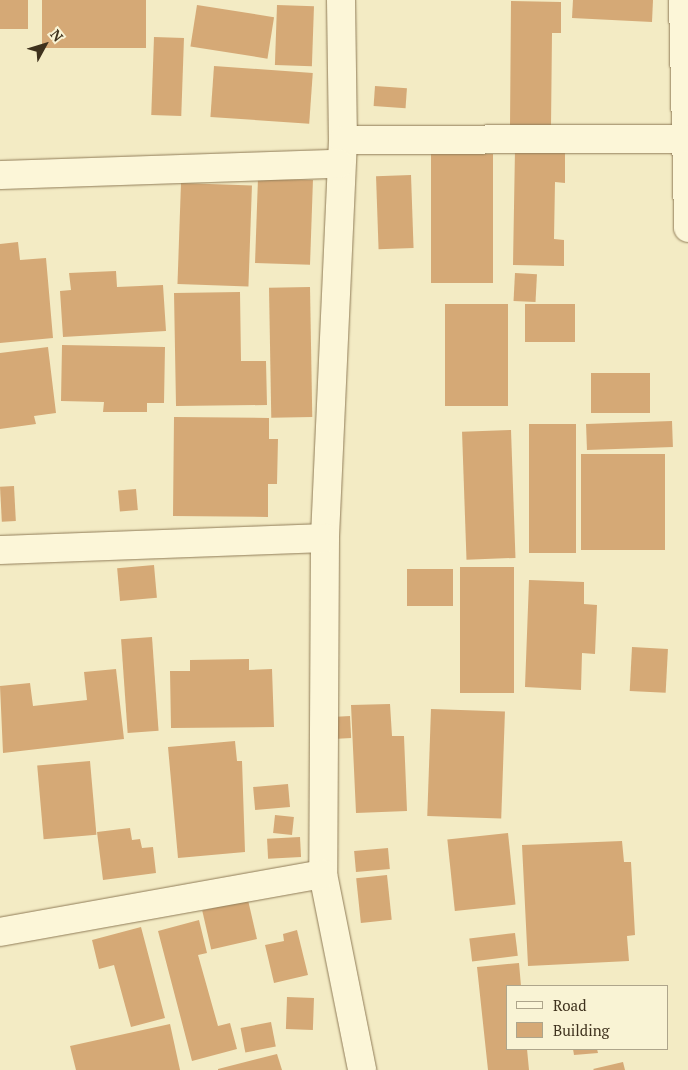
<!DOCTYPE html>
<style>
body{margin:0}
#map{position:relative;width:688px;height:1070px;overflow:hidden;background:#f3ebc4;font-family:"PT Serif",serif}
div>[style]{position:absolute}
.building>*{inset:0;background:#d5a976;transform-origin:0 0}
.roads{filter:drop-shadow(0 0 1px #907c58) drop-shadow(0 0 1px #907c58)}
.street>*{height:28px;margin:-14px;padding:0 14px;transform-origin:14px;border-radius:14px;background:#fcf6d8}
span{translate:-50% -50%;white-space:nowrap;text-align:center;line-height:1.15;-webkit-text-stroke:4.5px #f9f3d4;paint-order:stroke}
.legend{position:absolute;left:506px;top:985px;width:162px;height:65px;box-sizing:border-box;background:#f9f3d4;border:1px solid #aea58b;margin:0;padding:6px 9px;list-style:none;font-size:15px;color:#3e311d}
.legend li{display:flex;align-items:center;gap:10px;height:25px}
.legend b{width:25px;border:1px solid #aea58b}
.north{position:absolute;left:20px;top:20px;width:50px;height:50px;-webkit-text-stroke:4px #f9f3d4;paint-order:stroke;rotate:51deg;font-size:14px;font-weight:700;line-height:20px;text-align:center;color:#3e311d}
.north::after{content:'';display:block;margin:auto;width:18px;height:22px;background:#3e311d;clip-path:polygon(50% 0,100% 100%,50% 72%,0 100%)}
</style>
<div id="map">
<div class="building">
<div style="left:0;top:0;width:28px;height:29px"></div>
<div style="left:42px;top:0;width:104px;height:48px"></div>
<div style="clip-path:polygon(573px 0,653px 0,652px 22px,572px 18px)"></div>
<div style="clip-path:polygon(511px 1px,561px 2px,561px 33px,552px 33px,551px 127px,510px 126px)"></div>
<div style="left:197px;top:5px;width:78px;height:42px;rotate:9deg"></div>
<div style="left:277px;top:5px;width:37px;height:60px;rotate:2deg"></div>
<div style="left:154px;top:37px;width:30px;height:78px;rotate:2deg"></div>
<div style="left:214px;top:66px;width:99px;height:51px;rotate:4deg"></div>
<div style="left:375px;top:86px;width:32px;height:20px;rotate:4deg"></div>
<div style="clip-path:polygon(515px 149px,565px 150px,565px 183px,555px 182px,554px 239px,564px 240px,564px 266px,513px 265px)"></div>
<div style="left:431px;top:154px;width:62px;height:129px"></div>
<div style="left:411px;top:175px;width:73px;height:35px;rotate:88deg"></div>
<div style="left:258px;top:178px;width:55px;height:85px;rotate:2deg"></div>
<div style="left:181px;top:183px;width:71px;height:101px;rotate:2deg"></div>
<div style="clip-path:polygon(18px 242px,20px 260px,46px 258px,53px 338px,0 343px,0 244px)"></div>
<div style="clip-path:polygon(116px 271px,117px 287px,163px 285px,166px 331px,63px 337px,60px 291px,71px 290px,69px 273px)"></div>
<div style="left:515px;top:273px;width:22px;height:28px;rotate:3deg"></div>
<div style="left:310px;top:287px;width:130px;height:41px;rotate:89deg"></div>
<div style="clip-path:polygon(240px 292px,241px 361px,266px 361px,267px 405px,176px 406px,174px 293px)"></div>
<div style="left:445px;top:304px;width:63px;height:102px"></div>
<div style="left:525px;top:304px;width:50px;height:38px"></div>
<div style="clip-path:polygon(62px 345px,165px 347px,164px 403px,147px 403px,147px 412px,103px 412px,104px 402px,61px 401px)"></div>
<div style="clip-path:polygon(48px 347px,56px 413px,34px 416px,36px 424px,0 429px,0 353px)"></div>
<div style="left:650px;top:373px;width:40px;height:59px;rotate:90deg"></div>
<div style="clip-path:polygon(174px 417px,269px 418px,269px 439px,278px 439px,277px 484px,268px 484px,268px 517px,173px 516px)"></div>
<div style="left:672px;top:421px;width:26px;height:86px;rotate:88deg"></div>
<div style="left:529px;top:424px;width:47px;height:129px"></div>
<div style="left:511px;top:430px;width:128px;height:49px;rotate:88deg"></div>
<div style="left:581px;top:454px;width:84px;height:96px"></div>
<div style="left:14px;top:486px;width:35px;height:14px;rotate:87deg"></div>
<div style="left:136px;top:489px;width:21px;height:18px;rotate:85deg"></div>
<div style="left:154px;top:565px;width:33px;height:37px;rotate:85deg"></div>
<div style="left:514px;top:567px;width:126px;height:54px;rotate:90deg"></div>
<div style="left:407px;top:569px;width:46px;height:37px"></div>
<div style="clip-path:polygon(529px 580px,584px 582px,584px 604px,597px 605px,595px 654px,582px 653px,581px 690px,525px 687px)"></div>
<div style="left:152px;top:637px;width:94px;height:31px;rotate:86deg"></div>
<div style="left:632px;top:647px;width:36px;height:44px;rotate:3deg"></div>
<div style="clip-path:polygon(249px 659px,249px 670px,272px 669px,274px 727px,171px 728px,170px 671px,190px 671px,190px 660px)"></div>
<div style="clip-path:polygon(116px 669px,124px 739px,3px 753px,0 686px,30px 683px,33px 706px,87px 700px,84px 672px)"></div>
<div style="clip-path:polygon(390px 704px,392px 736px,404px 736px,407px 811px,356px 813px,351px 705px)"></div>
<div style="left:431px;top:709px;width:74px;height:107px;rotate:2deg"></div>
<div style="left:350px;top:716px;width:22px;height:18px;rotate:87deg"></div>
<div style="clip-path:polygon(235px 741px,237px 761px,242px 761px,245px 852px,178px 858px,168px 747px)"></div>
<div style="left:90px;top:761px;width:74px;height:53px;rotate:85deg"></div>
<div style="left:288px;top:784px;width:23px;height:35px;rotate:85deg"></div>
<div style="left:275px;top:815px;width:19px;height:18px;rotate:6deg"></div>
<div style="clip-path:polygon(130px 828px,132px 840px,140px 839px,142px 848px,153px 847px,156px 873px,103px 880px,97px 832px)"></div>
<div style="left:508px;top:833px;width:72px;height:61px;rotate:84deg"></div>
<div style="left:300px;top:837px;width:20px;height:33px;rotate:87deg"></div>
<div style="clip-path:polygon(622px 841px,624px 862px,631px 862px,635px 935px,627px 936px,629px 961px,528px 966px,522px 845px)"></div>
<div style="left:388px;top:848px;width:21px;height:34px;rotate:85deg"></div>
<div style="left:387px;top:875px;width:45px;height:31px;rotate:84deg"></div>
<div style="left:248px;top:900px;width:40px;height:47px;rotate:77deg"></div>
<div style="clip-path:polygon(199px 920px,207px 953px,198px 955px,218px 1026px,230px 1023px,237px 1049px,192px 1061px,158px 931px)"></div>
<div style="clip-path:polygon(141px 927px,165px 1018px,131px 1027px,114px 965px,99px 969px,92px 940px)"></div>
<div style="clip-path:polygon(297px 930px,308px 975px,274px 983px,265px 945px,284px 941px,283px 934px)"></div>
<div style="left:515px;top:933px;width:23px;height:46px;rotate:83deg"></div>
<div style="clip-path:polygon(519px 963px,521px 986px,507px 986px,507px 1049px,527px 1049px,529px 1070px,488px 1070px,477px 967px)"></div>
<div style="left:287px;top:997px;width:27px;height:32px;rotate:2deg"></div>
<div style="left:271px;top:1022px;width:25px;height:31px;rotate:79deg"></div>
<div style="clip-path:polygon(170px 1024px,180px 1070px,76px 1070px,70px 1046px)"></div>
<div style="clip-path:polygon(573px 1049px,597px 1049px,598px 1053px,574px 1055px)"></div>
<div style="clip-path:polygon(277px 1054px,282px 1070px,218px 1070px,218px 1069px)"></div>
<div style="clip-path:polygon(623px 1062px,625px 1070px,594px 1070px,593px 1069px)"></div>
</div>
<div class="roads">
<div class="street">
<div style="left:341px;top:0;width:140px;rotate:89.2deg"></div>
<div style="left:343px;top:140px;width:398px;rotate:92.6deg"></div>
<div style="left:325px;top:538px;width:336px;rotate:90.3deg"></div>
<div style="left:323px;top:874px;width:200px;rotate:78.7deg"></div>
<div style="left:683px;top:0;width:228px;rotate:88.7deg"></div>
<div style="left:343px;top:140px;width:340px;rotate:-0.2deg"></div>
<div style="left:0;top:175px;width:339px;rotate:-1.9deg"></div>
<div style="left:0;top:550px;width:325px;rotate:-2.1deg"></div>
<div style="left:0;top:932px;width:328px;rotate:-10.2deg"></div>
</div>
</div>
<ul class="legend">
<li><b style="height:6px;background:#fcf6d8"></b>Road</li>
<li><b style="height:14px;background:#d5a976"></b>Building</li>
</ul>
<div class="north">N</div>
</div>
